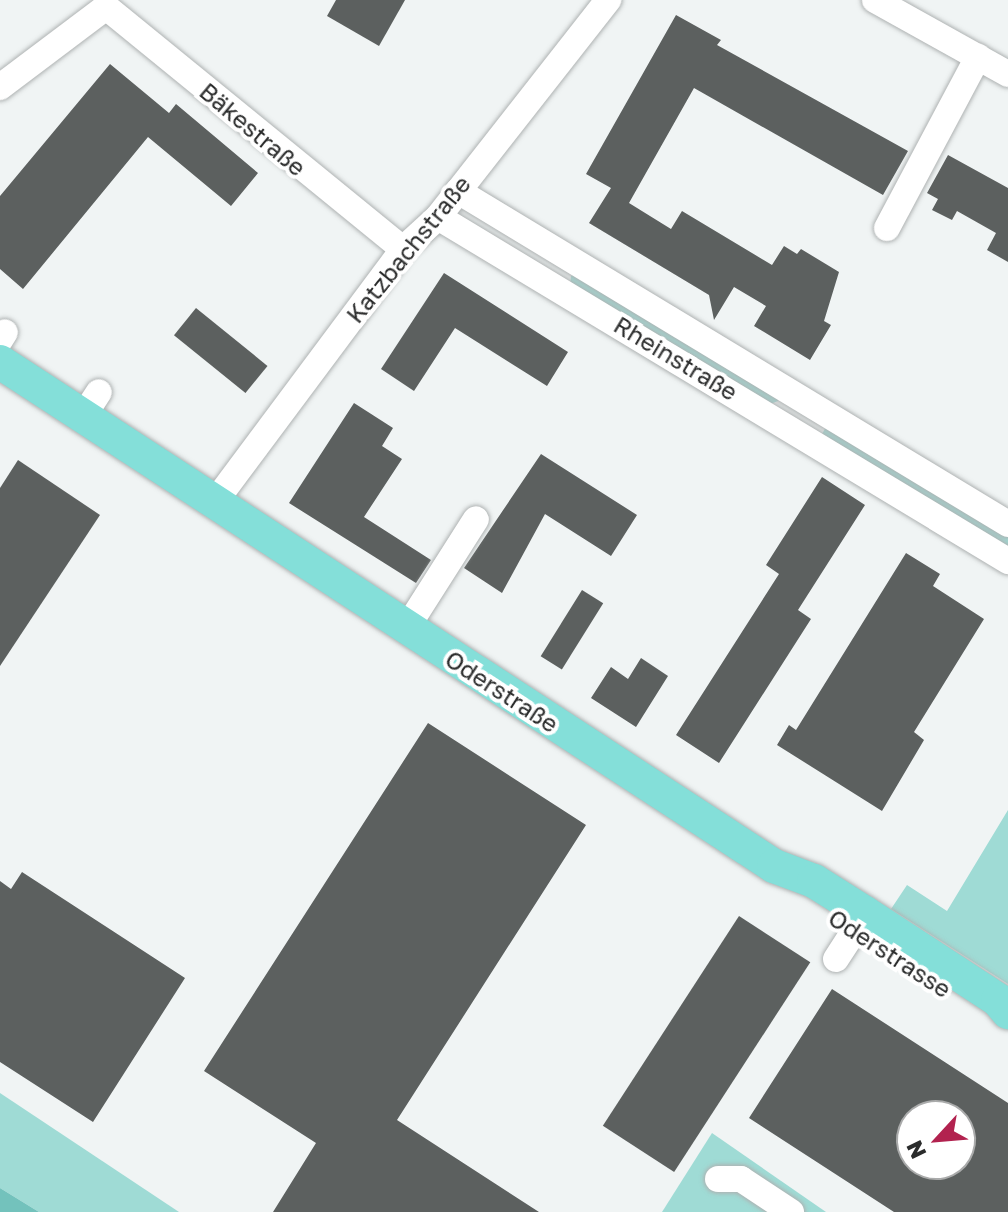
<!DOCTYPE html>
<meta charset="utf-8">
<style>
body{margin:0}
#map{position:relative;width:1008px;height:1212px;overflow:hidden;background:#f0f4f4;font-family:"Golos Text",sans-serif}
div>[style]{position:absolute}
.green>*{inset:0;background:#9fdbd5}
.water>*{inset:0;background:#73c2bc}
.building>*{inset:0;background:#5c605f;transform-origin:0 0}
.roads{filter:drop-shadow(0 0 2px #aeb2b2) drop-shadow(0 0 2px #aeb2b2)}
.minor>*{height:26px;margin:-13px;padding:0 13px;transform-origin:13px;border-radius:13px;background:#fff}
.major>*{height:34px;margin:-17px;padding:0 17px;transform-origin:17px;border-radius:17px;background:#84dfd9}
span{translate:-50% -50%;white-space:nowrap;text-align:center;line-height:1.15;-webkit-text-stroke:8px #fff;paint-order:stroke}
.street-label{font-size:24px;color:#2b2c2c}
.north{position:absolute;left:896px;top:1100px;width:80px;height:80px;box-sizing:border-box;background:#fff;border:2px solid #aaabab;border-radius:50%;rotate:244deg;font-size:22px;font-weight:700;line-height:32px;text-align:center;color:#2b2c2c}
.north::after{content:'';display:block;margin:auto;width:28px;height:36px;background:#b2224f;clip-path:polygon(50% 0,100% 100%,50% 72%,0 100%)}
</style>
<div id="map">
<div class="green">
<div style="clip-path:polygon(578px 272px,777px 393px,778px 401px,770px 404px,570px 286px,571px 276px)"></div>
<div style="clip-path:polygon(827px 425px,1008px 537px,1008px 551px,822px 434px)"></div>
<div style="clip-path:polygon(1008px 810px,1008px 984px,891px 909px,907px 885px,947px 911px)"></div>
<div style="clip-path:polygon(0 1093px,179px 1212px,39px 1212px,0 1188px)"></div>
<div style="clip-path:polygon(712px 1133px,826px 1212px,662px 1212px)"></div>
</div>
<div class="water">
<div style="clip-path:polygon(0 1188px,39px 1212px,0 1212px)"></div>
</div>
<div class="building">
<div style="clip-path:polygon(336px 0,405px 0,379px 46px,327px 16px)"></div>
<div style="clip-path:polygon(676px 15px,721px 40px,717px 45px,908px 151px,883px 195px,694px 88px,629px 203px,671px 229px,682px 211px,772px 265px,784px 246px,797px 254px,801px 249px,839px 272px,824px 321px,831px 325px,810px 360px,754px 326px,766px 306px,734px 287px,714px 320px,709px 295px,589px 223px,611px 188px,586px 174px)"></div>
<div style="clip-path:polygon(110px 64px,169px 113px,176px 104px,258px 173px,231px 206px,148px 137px,23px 289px,0 269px,0 196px)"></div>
<div style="clip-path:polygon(948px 155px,1008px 188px,1008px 262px,987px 250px,996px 233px,957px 211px,952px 220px,932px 210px,938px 199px,927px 193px)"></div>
<div style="clip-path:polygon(444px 273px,568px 352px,547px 386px,455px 328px,414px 391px,381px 369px)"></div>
<div style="left:196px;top:308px;width:92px;height:35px;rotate:39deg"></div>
<div style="clip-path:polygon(354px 403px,393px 428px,382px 446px,402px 459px,364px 517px,431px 560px,416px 583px,289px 503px)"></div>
<div style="clip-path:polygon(541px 454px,637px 515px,611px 556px,545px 514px,502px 593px,464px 568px)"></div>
<div style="clip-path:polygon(18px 460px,100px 515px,0 666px,0 488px)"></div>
<div style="clip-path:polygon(822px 477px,865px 505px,798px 610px,811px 619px,719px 763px,676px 735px,779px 574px,766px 565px)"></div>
<div style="clip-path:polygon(906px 553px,940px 574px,933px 586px,984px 619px,914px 732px,924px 740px,882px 811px,777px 745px,789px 725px,796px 730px)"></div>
<div style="left:582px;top:590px;width:25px;height:78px;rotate:32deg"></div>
<div style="clip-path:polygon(641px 658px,668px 676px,636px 727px,591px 698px,611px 667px,628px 679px)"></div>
<div style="clip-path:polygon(428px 723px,586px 825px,397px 1120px,539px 1212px,273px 1212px,316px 1143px,204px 1071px)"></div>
<div style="clip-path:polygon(22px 872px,185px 978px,93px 1122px,0 1062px,0 881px,11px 889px)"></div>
<div style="left:739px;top:916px;width:85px;height:250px;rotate:33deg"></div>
<div style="clip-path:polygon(evenodd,832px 989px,1008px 1103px,1008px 1212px,894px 1212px,749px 1118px,832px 989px,912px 1116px,960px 1116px,960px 1164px,912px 1164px,912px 1116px)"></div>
</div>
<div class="roads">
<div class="minor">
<div style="left:875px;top:0;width:152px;rotate:29.1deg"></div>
<div style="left:0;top:87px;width:133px;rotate:-37deg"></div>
<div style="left:106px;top:7px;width:383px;rotate:39.2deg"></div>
<div style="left:458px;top:191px;width:643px;rotate:31.19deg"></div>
<div style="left:438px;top:217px;width:666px;rotate:31.11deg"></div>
<div style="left:887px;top:228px;width:194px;rotate:-62deg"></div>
<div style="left:0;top:340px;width:9px;rotate:-58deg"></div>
<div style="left:84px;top:415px;width:27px;rotate:-57deg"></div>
<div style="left:214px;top:503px;width:317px;rotate:-53.3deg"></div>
<div style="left:403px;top:249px;width:47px;rotate:-42.4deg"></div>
<div style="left:438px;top:217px;width:276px;rotate:-51.9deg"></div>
<div style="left:406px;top:629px;width:130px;rotate:-57.5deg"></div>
<div style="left:836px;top:959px;width:35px;rotate:-57deg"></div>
<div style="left:718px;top:1179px;width:23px"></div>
<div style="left:741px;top:1179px;width:60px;rotate:33.4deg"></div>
</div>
<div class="major">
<div style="left:0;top:362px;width:924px;rotate:33.07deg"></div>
<div style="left:774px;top:866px;width:43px;rotate:20.6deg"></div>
<div style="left:814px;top:881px;width:60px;rotate:32.1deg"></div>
<div style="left:865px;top:913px;width:159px;rotate:33.2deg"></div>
<div style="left:998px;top:1000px;width:16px;rotate:50deg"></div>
</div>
</div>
<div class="street-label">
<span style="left:253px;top:129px;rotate:40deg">Bäkestraße</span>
<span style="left:408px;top:249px;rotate:-51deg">Katzbachstraße</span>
<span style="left:676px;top:358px;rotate:31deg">Rheinstraße</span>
<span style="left:502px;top:691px;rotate:33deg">Oderstraße</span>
<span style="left:890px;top:953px;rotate:33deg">Oderstrasse</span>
</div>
<div class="north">N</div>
</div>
